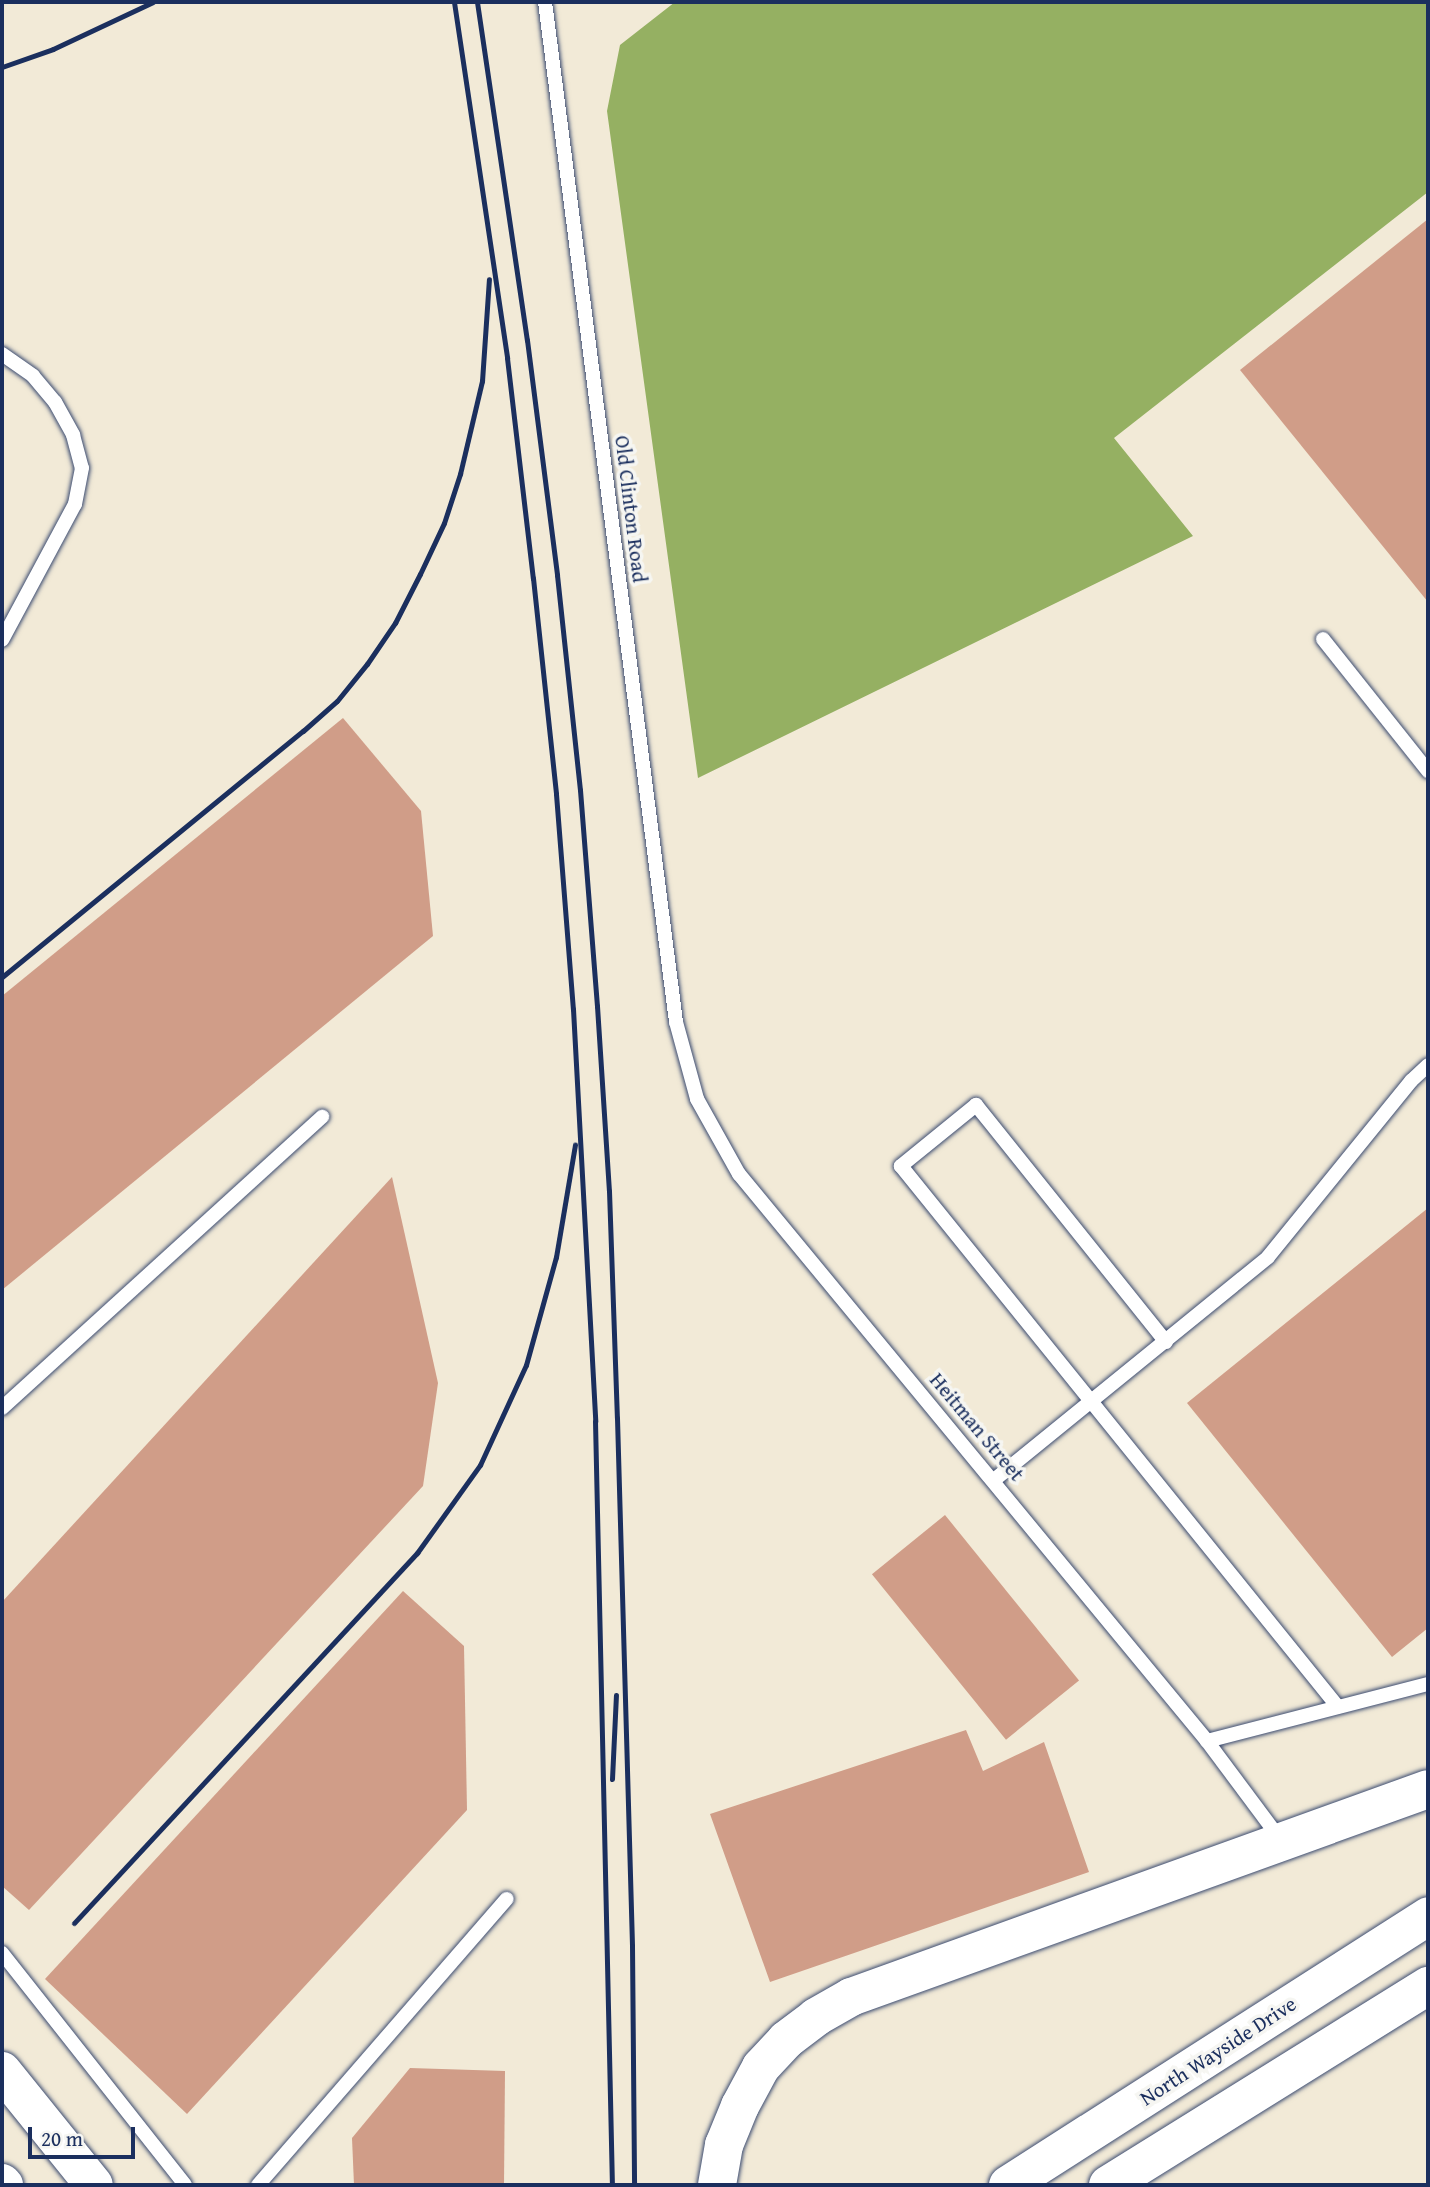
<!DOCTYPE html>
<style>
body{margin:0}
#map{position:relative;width:1430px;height:2187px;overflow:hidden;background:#f2ead7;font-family:"Gentium Book Plus",serif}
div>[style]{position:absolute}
.forest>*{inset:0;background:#95b062}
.building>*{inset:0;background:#d09d88;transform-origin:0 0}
.roads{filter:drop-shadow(0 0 2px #3b4b70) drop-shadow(0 0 2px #3b4b70)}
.service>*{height:14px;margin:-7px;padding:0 7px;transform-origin:7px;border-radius:7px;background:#fff}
.secondary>*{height:38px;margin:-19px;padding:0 19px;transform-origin:19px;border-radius:19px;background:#fff}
.primary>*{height:38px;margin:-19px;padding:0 19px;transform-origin:19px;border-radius:19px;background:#fff}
.rail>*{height:5px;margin:-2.5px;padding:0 2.5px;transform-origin:2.5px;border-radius:2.5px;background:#1b2f5e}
span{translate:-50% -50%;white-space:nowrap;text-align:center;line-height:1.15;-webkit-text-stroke:7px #f6f6f2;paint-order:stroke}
.street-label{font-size:21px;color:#1b2f5e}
.frame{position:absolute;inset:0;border:4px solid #1b2f5e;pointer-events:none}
.scale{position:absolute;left:28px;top:2127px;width:107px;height:32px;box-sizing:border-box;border:4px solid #1b2f5e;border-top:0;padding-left:9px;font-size:21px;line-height:24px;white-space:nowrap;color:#1b2f5e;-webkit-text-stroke:5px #f6f6f2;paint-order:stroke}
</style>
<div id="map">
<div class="forest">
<div style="clip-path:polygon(675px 2px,1428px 2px,1428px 192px,1114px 438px,1193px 536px,698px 778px,607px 111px,620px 45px)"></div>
</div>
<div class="building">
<div style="clip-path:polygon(1428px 219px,1428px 602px,1240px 370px)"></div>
<div style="clip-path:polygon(343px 718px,421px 811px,433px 936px,2px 1290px,2px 996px)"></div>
<div style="clip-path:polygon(392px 1177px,438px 1383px,423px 1486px,29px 1910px,2px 1886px,2px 1602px)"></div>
<div style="clip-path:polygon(1428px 1208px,1428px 1628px,1392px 1657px,1187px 1403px)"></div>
<div style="left:945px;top:1515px;width:213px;height:94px;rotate:51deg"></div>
<div style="clip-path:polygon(403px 1591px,464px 1646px,467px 1810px,187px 2114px,45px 1979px)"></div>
<div style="clip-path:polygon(966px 1730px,983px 1771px,1044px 1742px,1089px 1872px,770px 1982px,710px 1814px)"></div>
<div style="clip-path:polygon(410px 2068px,505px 2071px,504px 2185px,354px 2185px,352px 2138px)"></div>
</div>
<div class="roads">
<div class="service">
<div style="left:545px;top:2px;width:1028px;rotate:82.68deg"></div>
<div style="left:676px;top:1022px;width:80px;rotate:74.7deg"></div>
<div style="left:697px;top:1099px;width:86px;rotate:60.8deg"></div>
<div style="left:739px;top:1174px;width:735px;rotate:50.46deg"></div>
<div style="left:1207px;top:1741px;width:122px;rotate:53.3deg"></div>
<div style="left:2px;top:354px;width:38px;rotate:35deg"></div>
<div style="left:33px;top:376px;width:34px;rotate:50deg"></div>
<div style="left:55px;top:402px;width:38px;rotate:61deg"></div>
<div style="left:73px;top:435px;width:34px;rotate:75deg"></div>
<div style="left:82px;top:468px;width:37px;rotate:101deg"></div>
<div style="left:75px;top:504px;width:154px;rotate:118.2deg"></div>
<div style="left:1323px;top:639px;width:169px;rotate:51.5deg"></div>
<div style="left:1166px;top:1342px;width:304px;rotate:-128.7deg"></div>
<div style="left:976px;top:1105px;width:97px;rotate:140.9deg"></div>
<div style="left:901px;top:1166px;width:695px;rotate:51.07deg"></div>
<div style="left:2px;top:1408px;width:433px;rotate:-42.3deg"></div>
<div style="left:994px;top:1480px;width:353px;rotate:-39.1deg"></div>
<div style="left:1268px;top:1257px;width:227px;rotate:-50.9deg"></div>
<div style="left:1411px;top:1081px;width:23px;rotate:-43deg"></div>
<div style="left:1207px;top:1741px;width:228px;rotate:-14.5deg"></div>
<div style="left:2px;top:1953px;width:295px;rotate:51.7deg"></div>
<div style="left:258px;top:2185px;width:379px;rotate:-49deg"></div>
</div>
<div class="secondary">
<div style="left:2px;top:2071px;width:146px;rotate:51.1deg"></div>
<div style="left:2px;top:2183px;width:3px;rotate:45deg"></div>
</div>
<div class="primary">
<div style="left:717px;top:2185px;width:41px;rotate:-80.1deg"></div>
<div style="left:724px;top:2145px;width:42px;rotate:-67.7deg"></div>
<div style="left:740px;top:2106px;width:44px;rotate:-61.7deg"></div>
<div style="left:761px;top:2067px;width:37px;rotate:-47deg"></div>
<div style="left:786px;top:2040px;width:38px;rotate:-37deg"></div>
<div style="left:816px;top:2017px;width:40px;rotate:-29.7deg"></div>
<div style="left:851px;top:1997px;width:613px;rotate:-19.82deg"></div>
<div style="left:1008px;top:2185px;width:499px;rotate:-32.6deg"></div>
<div style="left:1108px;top:2185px;width:377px;rotate:-31.9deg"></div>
</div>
</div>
<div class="rail">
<div style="left:454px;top:2px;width:360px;rotate:81.5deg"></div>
<div style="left:507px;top:358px;width:222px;rotate:83.3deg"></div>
<div style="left:533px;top:578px;width:217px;rotate:83.9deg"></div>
<div style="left:556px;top:794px;width:216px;rotate:85.5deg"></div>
<div style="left:573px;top:1009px;width:413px;rotate:86.9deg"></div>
<div style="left:595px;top:1421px;width:764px;rotate:88.73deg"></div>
<div style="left:477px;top:2px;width:342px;rotate:81.6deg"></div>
<div style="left:527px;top:340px;width:237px;rotate:82.7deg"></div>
<div style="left:557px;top:575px;width:216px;rotate:83.9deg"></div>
<div style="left:580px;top:790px;width:217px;rotate:85.5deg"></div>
<div style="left:597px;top:1006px;width:185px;rotate:86.3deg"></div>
<div style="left:609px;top:1191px;width:227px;rotate:88deg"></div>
<div style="left:617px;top:1418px;width:528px;rotate:88.37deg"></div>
<div style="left:632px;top:1946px;width:239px;rotate:89.5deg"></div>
<div style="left:2px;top:67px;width:54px;rotate:-19.4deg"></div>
<div style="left:53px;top:49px;width:110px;rotate:-25.2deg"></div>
<div style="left:2px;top:977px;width:389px;rotate:-39.3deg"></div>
<div style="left:303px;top:731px;width:45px;rotate:-41.4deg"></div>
<div style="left:337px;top:701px;width:48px;rotate:-51deg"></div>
<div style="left:367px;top:664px;width:50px;rotate:-55.7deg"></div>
<div style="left:395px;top:623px;width:55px;rotate:-63deg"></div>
<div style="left:420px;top:574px;width:56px;rotate:-64.8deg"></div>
<div style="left:444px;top:523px;width:52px;rotate:-71.9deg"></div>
<div style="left:460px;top:474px;width:96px;rotate:-76.7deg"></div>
<div style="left:482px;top:381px;width:102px;rotate:-86.1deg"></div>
<div style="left:612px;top:1779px;width:84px;rotate:-87.3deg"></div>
<div style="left:74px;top:1923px;width:505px;rotate:-47.17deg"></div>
<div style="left:417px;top:1553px;width:108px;rotate:-54.4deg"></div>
<div style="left:480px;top:1465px;width:110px;rotate:-65.3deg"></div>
<div style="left:526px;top:1365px;width:112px;rotate:-74.5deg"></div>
<div style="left:556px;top:1257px;width:114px;rotate:-80.4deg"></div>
</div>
<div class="street-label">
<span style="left:631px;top:509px;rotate:83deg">Old Clinton Road</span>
<span style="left:977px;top:1427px;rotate:50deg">Heitman Street</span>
<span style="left:1218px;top:2051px;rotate:-33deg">North Wayside Drive</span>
</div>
<div class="frame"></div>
<div class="scale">20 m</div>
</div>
